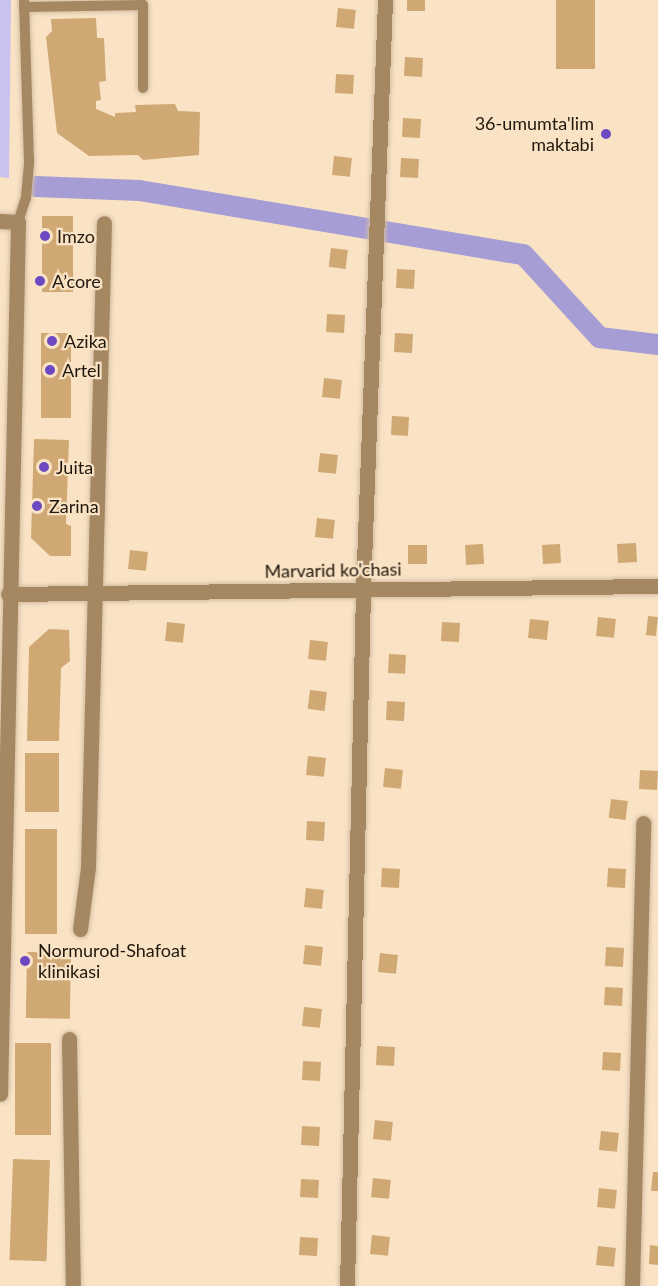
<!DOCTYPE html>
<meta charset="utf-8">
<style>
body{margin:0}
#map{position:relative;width:658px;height:1286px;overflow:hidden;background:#fae3c5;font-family:Lato,sans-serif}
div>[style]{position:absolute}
.green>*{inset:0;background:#c9c2ee}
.canal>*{height:21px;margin:-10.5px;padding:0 10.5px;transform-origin:10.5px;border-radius:10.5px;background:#a79dd5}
.building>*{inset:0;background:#cfa874;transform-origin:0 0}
.roads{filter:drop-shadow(0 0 2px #d3bea4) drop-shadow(0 0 2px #d3bea4)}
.lane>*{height:10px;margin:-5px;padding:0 5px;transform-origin:5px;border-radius:5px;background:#a58862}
.street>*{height:15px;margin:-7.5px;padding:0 7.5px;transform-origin:7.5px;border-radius:7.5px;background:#a58862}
.dots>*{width:16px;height:16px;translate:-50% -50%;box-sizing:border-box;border:3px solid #fae3c5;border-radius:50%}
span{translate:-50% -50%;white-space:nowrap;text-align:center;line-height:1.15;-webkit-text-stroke:4.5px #fae3c5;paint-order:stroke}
.poi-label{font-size:18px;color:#20180d}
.right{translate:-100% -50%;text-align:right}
.left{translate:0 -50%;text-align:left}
.street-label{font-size:18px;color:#20180d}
</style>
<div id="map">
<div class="green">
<div style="clip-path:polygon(0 0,11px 0,9px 178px,0 177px)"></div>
</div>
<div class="canal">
<div style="left:35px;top:186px;width:104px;rotate:2.2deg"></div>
<div style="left:139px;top:190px;width:389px;rotate:9.5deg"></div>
<div style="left:523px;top:254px;width:113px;rotate:47.5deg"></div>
<div style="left:599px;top:337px;width:59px;rotate:6.8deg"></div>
</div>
<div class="building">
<div style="left:407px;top:0;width:18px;height:11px"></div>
<div style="left:556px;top:0;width:39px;height:69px"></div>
<div style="left:338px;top:8px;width:18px;height:19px;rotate:6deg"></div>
<div style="clip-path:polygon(96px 18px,97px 38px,104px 38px,106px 81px,99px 82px,101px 100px,96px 101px,96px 109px,115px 117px,115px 113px,136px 112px,135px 105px,175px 104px,178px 111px,200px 112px,199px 155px,143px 160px,138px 155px,89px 156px,57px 133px,46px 37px,52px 31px,51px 19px)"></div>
<div style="left:405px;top:57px;width:18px;height:19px;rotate:3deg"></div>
<div style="left:336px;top:74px;width:18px;height:19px;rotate:3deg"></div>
<div style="left:403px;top:118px;width:18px;height:19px;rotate:3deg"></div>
<div style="left:334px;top:156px;width:18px;height:19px;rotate:6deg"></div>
<div style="left:401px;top:158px;width:18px;height:19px;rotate:3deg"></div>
<div style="left:42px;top:216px;width:31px;height:76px"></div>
<div style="left:331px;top:248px;width:17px;height:19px;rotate:7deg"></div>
<div style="left:397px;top:269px;width:18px;height:19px;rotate:3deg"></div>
<div style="left:327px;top:314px;width:18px;height:18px;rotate:3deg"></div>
<div style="left:41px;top:333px;width:30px;height:85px"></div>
<div style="left:395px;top:333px;width:18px;height:19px;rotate:3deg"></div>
<div style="left:324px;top:378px;width:18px;height:19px;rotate:6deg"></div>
<div style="left:392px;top:416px;width:17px;height:19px;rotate:3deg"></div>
<div style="clip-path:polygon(34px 439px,69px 440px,66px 524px,71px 526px,71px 556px,50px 556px,31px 538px)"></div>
<div style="left:320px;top:453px;width:18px;height:19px;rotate:6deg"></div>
<div style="left:317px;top:518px;width:18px;height:19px;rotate:6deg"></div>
<div style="left:636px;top:543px;width:19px;height:19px;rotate:87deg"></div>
<div style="left:483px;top:544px;width:20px;height:18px;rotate:87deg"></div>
<div style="left:560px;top:544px;width:19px;height:18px;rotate:87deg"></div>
<div style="left:427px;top:545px;width:19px;height:19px;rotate:90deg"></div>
<div style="left:130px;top:550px;width:18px;height:19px;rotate:6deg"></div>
<div style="left:648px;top:616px;width:10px;height:19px;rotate:6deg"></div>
<div style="left:598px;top:617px;width:18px;height:19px;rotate:6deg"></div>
<div style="left:530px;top:619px;width:19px;height:19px;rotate:6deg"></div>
<div style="left:167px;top:622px;width:18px;height:19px;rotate:6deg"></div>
<div style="left:442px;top:622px;width:18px;height:19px;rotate:3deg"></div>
<div style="clip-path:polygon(49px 629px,69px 630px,70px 661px,61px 668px,59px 741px,27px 741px,29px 647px)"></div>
<div style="left:310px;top:640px;width:18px;height:19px;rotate:6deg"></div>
<div style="left:389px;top:654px;width:17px;height:19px;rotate:3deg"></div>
<div style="left:310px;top:690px;width:17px;height:19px;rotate:7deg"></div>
<div style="left:387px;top:701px;width:18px;height:19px;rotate:3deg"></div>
<div style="left:25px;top:753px;width:34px;height:59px"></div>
<div style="left:308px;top:756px;width:18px;height:19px;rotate:6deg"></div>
<div style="left:385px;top:768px;width:18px;height:19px;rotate:6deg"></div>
<div style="left:640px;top:770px;width:18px;height:19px;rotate:3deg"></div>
<div style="left:611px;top:799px;width:17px;height:19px;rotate:7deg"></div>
<div style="left:307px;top:821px;width:18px;height:19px;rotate:3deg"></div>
<div style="left:25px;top:829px;width:32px;height:105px"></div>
<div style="left:382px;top:868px;width:18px;height:19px;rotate:3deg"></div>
<div style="left:608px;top:868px;width:18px;height:19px;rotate:3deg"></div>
<div style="left:306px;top:888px;width:18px;height:19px;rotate:6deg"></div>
<div style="left:305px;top:945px;width:18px;height:19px;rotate:6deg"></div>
<div style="left:606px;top:947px;width:18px;height:19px;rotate:3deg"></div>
<div style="left:27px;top:952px;width:44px;height:66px;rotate:1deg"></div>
<div style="left:380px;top:953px;width:18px;height:19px;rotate:6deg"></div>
<div style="left:605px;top:987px;width:18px;height:18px;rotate:3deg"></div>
<div style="left:304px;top:1007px;width:18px;height:19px;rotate:6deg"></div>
<div style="left:15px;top:1043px;width:36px;height:92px"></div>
<div style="left:377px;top:1046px;width:18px;height:19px;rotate:3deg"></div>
<div style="left:603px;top:1052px;width:18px;height:18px;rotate:3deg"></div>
<div style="left:303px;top:1061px;width:18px;height:19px;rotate:3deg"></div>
<div style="left:375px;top:1120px;width:18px;height:19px;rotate:6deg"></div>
<div style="left:302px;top:1126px;width:18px;height:19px;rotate:3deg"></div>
<div style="left:601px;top:1131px;width:18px;height:19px;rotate:6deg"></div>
<div style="left:13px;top:1159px;width:37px;height:101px;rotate:2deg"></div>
<div style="clip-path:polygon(653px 1172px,658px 1172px,658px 1191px,651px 1191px)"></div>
<div style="left:373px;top:1178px;width:18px;height:19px;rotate:6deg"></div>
<div style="left:301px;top:1179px;width:18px;height:18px;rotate:3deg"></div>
<div style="left:599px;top:1188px;width:18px;height:19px;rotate:6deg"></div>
<div style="left:372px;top:1235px;width:18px;height:19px;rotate:6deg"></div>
<div style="left:300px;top:1237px;width:18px;height:18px;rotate:3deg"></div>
<div style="clip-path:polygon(650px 1245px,658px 1246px,658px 1265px,649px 1264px)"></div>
<div style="left:598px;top:1246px;width:18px;height:19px;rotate:6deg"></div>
</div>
<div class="roads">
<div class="lane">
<div style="left:24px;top:7px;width:119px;rotate:-1deg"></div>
<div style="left:143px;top:5px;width:83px;rotate:90deg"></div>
<div style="left:18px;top:222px;width:25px;rotate:-72deg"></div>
<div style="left:26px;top:198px;width:37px;rotate:-85deg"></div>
<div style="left:29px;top:161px;width:161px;rotate:-91.8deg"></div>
</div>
<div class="street">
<div style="left:0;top:221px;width:18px;rotate:3deg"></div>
<div style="left:18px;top:222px;width:872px;rotate:91.18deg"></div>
<div style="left:8px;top:594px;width:650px;rotate:-0.71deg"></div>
<div style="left:80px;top:929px;width:63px;rotate:-82.6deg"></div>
<div style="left:88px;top:867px;width:644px;rotate:-88.58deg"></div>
<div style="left:69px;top:1039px;width:247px;rotate:89.1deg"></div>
<div style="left:347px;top:1286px;width:697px;rotate:-88.68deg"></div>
<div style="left:363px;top:589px;width:589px;rotate:-87.86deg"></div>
<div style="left:632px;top:1286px;width:463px;rotate:-88.6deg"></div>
</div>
</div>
<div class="dots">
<div style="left:606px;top:134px;background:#6c49c1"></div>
<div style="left:45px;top:236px;background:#6c49c1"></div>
<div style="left:40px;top:281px;background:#6c49c1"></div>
<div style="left:52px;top:341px;background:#6c49c1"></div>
<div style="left:50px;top:370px;background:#6c49c1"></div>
<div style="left:44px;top:467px;background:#6c49c1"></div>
<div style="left:37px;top:506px;background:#6c49c1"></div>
<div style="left:25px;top:961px;background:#6c49c1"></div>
</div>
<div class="poi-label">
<span class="right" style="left:594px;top:134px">36-umumta'lim<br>maktabi</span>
<span class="left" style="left:57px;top:236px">Imzo</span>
<span class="left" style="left:52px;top:281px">A’core</span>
<span class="left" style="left:64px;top:341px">Azika</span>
<span class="left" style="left:62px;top:370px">Artel</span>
<span class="left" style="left:56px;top:467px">Juita</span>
<span class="left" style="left:49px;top:506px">Zarina</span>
<span class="left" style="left:38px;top:961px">Normurod-Shafoat<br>klinikasi</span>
</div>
<div class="street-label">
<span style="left:333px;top:570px;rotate:-1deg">Marvarid ko'chasi</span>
</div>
</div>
